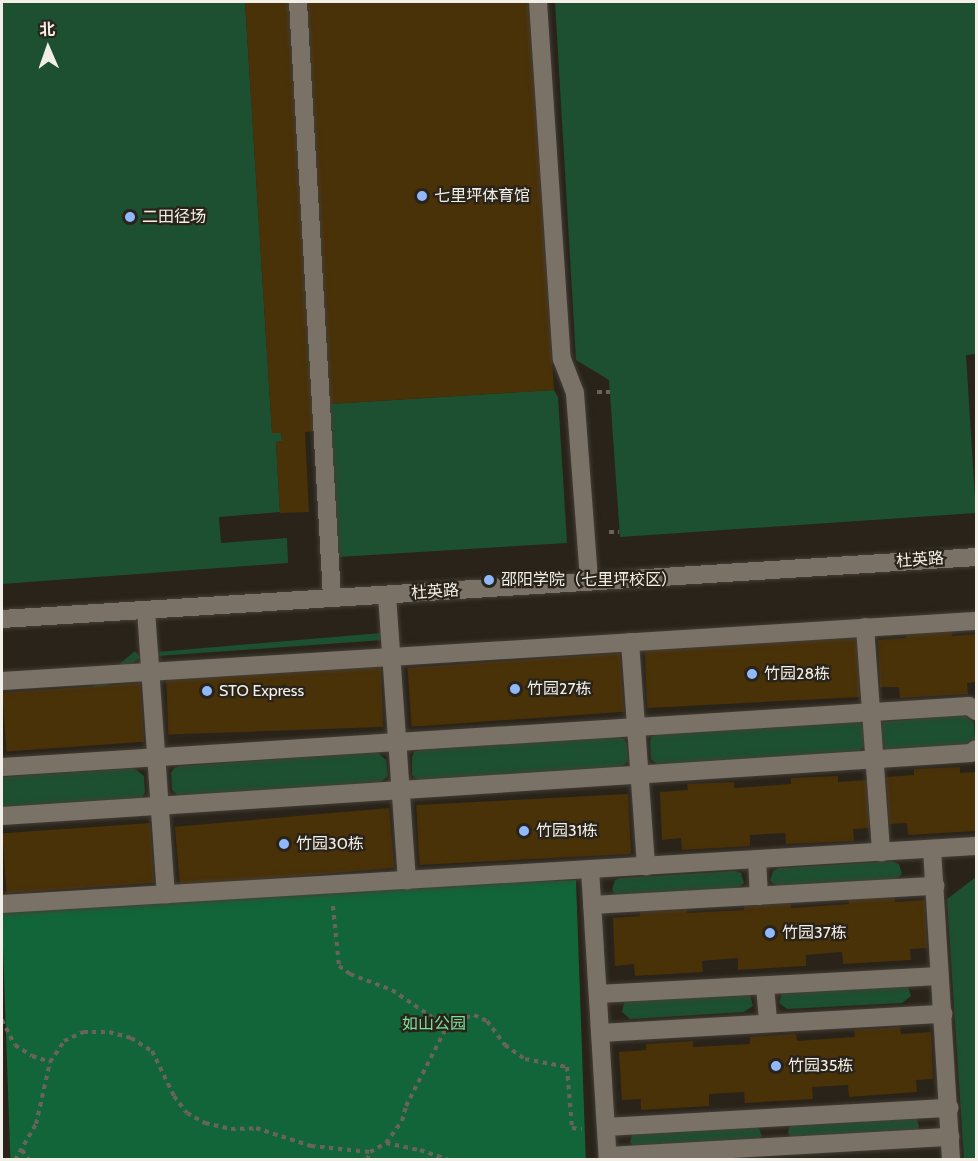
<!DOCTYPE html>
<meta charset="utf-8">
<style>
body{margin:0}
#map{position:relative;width:978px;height:1161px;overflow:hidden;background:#292319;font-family:Cabin,"Noto Sans SC",sans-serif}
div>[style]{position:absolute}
.green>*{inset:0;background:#1c5030;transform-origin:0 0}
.forest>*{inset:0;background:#126538;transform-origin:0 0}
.building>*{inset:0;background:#493108;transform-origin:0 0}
.path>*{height:4px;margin-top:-2px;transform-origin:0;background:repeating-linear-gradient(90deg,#69645b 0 4.5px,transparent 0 9px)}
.roads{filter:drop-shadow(0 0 2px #433e37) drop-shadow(0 0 2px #433e37)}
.minor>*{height:18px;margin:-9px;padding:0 9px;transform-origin:9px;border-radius:9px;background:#7a7267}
.dots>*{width:16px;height:16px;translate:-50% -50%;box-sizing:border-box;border:3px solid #292319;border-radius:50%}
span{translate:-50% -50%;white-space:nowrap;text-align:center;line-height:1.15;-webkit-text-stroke:4.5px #292319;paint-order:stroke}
.poi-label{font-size:16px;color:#f2eee8}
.left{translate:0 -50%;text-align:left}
.street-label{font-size:16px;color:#f2eee8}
.park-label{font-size:16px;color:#7be29e}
.frame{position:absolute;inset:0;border:3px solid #f2eee8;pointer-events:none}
.north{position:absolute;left:18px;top:18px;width:60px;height:60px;-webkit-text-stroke:4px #292319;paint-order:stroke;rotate:358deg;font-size:16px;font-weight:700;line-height:24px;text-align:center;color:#f2eee8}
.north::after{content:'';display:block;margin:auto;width:21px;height:27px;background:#f2eee8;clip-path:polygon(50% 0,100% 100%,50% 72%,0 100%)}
</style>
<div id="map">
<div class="green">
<div style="clip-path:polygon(2px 2px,245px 2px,272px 433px,281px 433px,282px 441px,276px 442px,280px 512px,219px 517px,221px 543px,287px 538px,288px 563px,2px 584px)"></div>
<div style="clip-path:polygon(555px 2px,976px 2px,976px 354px,966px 355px,976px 513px,620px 537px,609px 380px,576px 360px)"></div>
<div style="clip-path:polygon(554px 390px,558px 397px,567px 543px,338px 557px,329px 404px)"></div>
<div style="clip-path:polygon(381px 633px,384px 640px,158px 656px,157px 652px)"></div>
<div style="left:135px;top:651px;width:8px;height:133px;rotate:50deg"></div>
<div style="clip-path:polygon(964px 714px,974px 723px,975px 739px,971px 744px,888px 751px,880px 744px,882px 722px)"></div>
<div style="clip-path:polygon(856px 720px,862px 723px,865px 729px,866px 745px,857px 753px,659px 766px,651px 759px,650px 741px,652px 736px,659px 734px)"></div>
<div style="clip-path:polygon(617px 736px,624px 739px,627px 745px,628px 761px,619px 769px,420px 782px,412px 775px,412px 757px,414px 752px,420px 750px)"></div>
<div style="clip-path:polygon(377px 752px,386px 760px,388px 776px,378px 784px,180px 797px,172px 790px,171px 773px,174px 768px,180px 766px)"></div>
<div style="clip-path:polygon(134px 768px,144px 776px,145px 793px,141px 798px,2px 809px,2px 777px)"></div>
<div style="clip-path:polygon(892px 861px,899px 864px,902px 874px,893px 881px,778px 887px,770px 881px,773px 871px,779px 868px)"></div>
<div style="clip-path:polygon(735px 871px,741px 873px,744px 883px,735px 890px,616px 895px,612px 890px,615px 880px,621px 878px)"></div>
<div style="clip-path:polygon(976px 877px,976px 1159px,964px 1160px,947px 899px)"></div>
<div style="clip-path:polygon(908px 986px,911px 996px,902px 1003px,787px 1009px,779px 1003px,782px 993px)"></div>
<div style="clip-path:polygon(744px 993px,750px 995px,753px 1006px,744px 1012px,630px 1019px,622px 1012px,624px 1003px,630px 1000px)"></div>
<div style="clip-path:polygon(916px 1116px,919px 1126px,916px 1131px,791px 1138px,788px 1133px,790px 1123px)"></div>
<div style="clip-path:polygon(758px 1126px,762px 1136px,758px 1140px,633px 1147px,630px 1142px,633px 1132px)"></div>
</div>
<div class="forest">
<div style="left:576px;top:880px;width:279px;height:575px;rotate:88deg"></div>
</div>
<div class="building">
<div style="clip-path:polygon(245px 2px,530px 2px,554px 390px,315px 405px,317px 431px,305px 432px,309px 512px,280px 513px,276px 442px,282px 441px,281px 433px,272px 433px)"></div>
<div style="clip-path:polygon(952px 630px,952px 636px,976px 634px,976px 682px,967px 683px,968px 694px,900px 698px,899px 687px,880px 687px,878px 640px,906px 638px,905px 632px)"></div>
<div style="left:857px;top:638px;width:59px;height:213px;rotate:87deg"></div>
<div style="left:620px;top:653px;width:59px;height:213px;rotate:86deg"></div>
<div style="left:381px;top:667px;width:60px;height:215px;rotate:88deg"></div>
<div style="left:140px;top:683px;width:59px;height:138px;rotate:86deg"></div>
<div style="clip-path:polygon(960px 767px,960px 773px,976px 772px,976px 831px,908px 835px,907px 823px,889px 824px,886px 777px,914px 775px,914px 769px)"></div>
<div style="clip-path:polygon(838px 776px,838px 782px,867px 780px,870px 828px,853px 829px,854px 841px,786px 844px,785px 833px,750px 835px,750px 846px,682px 850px,681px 838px,662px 840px,660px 792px,688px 790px,687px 784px,734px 782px,734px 788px,791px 784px,791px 778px)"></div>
<div style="left:628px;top:794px;width:60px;height:212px;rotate:87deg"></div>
<div style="left:389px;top:808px;width:60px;height:215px;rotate:85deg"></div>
<div style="left:150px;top:823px;width:60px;height:148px;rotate:86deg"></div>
<div style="clip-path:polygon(895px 896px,895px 902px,925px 900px,927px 948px,910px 949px,911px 960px,843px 964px,842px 952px,806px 955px,806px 966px,738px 970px,738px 958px,702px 961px,703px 972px,635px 976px,634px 964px,615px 966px,613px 918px,640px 916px,640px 910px,687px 907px,687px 913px,744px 910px,744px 904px,790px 901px,791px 908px,849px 904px,848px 898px)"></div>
<div style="clip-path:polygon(900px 1027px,901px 1034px,931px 1032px,933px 1079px,916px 1080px,917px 1092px,849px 1097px,848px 1085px,812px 1087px,813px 1099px,745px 1103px,744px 1092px,725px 1093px,709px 1094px,709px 1106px,641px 1110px,641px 1099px,622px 1100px,619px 1052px,646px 1050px,646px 1044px,693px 1041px,693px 1047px,750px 1044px,750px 1037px,796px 1034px,797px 1041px,855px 1037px,854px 1030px)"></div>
</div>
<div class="path">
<div style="left:597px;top:392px;width:13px"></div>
<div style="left:609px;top:532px;width:10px"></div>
<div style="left:333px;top:906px;width:60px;rotate:84.3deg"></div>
<div style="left:339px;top:966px;width:14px;rotate:36deg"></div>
<div style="left:350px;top:974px;width:45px;rotate:20.9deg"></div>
<div style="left:392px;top:990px;width:48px;rotate:34deg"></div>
<div style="left:432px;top:1017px;width:18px;rotate:45deg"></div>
<div style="left:2px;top:1020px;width:28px;rotate:63deg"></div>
<div style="left:15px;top:1045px;width:20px;rotate:33deg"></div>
<div style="left:32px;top:1056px;width:19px;rotate:18deg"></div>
<div style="left:386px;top:1143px;width:35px;rotate:12deg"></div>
<div style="left:420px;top:1150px;width:31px;rotate:19deg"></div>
<div style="left:22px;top:1150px;width:12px;rotate:55deg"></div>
<div style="left:15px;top:1160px;width:42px;rotate:-59.7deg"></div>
<div style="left:36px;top:1124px;width:64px;rotate:-77.3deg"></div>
<div style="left:50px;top:1062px;width:25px;rotate:-56deg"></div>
<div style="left:64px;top:1041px;width:21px;rotate:-25deg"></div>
<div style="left:83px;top:1032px;width:26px"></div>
<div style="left:109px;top:1032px;width:23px;rotate:15deg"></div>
<div style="left:131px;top:1038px;width:25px;rotate:32deg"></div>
<div style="left:152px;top:1051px;width:50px;rotate:63.9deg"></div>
<div style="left:174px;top:1096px;width:21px;rotate:53deg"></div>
<div style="left:187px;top:1113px;width:21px;rotate:29deg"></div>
<div style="left:205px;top:1123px;width:27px;rotate:13deg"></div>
<div style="left:231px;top:1129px;width:25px;rotate:-2deg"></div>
<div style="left:256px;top:1128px;width:58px;rotate:18.1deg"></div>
<div style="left:311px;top:1146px;width:59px;rotate:5.8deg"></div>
<div style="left:367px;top:1160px;width:9px;rotate:-69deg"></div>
<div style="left:370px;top:1152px;width:18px;rotate:-29deg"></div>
<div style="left:386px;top:1143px;width:27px;rotate:-54deg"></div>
<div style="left:402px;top:1121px;width:16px;rotate:-75deg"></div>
<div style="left:406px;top:1106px;width:85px;rotate:-62.8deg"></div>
<div style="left:445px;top:1030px;width:16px;rotate:-40deg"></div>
<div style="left:457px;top:1020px;width:18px;rotate:-16deg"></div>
<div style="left:474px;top:1015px;width:14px;rotate:25deg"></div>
<div style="left:487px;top:1021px;width:30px;rotate:53deg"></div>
<div style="left:505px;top:1045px;width:24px;rotate:35deg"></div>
<div style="left:525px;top:1059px;width:43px;rotate:10.8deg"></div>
<div style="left:567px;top:1067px;width:61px;rotate:85.3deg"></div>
<div style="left:572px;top:1128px;width:10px;rotate:6deg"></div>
</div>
<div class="roads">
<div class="minor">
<div style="left:298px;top:2px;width:597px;rotate:86.73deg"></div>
<div style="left:538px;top:2px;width:358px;rotate:86.2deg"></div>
<div style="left:562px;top:359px;width:36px;rotate:69deg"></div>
<div style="left:575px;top:393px;width:189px;rotate:85.7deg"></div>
<div style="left:387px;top:595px;width:286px;rotate:86deg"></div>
<div style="left:146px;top:610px;width:285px;rotate:86deg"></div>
<div style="left:2px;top:619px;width:976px;rotate:-3.64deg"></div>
<div style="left:865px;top:627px;width:226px;rotate:85.9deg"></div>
<div style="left:630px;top:642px;width:225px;rotate:85.9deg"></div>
<div style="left:2px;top:681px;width:974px;rotate:-3.53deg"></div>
<div style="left:2px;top:767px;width:969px;rotate:-3.61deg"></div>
<div style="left:969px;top:706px;width:9px;rotate:36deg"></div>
<div style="left:2px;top:816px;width:971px;rotate:-3.72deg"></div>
<div style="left:971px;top:753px;width:6px;rotate:-39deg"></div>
<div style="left:932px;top:849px;width:312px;rotate:86.5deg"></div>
<div style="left:757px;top:859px;width:37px;rotate:87deg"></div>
<div style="left:590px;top:869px;width:292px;rotate:86.5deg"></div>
<div style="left:2px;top:904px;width:975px;rotate:-3.41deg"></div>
<div style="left:592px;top:905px;width:344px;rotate:-3.2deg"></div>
<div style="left:765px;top:986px;width:37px;rotate:85deg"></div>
<div style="left:598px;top:994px;width:342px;rotate:-3deg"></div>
<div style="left:600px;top:1033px;width:344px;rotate:-3.2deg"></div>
<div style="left:606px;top:1127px;width:344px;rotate:-3.2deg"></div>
<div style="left:608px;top:1156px;width:343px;rotate:-3.2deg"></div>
</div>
</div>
<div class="dots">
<div style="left:422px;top:196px;background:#90b8fd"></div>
<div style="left:130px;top:217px;background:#90b8fd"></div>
<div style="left:489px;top:580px;background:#90b8fd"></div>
<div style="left:752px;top:674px;background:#90b8fd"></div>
<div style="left:515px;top:689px;background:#90b8fd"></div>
<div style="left:207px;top:691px;background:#90b8fd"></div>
<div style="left:524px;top:831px;background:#90b8fd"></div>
<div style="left:284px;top:844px;background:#90b8fd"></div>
<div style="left:770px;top:933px;background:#90b8fd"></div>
<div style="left:776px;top:1066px;background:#90b8fd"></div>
</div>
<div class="poi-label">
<span class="left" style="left:434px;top:196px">七里坪体育馆</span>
<span class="left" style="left:142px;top:217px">二田径场</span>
<span class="left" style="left:501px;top:580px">邵阳学院（七里坪校区）</span>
<span class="left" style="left:764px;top:674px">竹园28栋</span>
<span class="left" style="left:527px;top:689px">竹园27栋</span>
<span class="left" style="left:219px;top:691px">STO Express</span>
<span class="left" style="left:536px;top:831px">竹园31栋</span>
<span class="left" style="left:296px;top:844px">竹园30栋</span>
<span class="left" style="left:782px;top:933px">竹园37栋</span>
<span class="left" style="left:788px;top:1066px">竹园35栋</span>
</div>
<div class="street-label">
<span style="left:920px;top:560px;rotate:-4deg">杜英路</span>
<span style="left:435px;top:592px;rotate:-4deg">杜英路</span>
</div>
<div class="park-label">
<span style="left:434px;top:1024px">如山公园</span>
</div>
<div class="frame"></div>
<div class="north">北</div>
</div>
